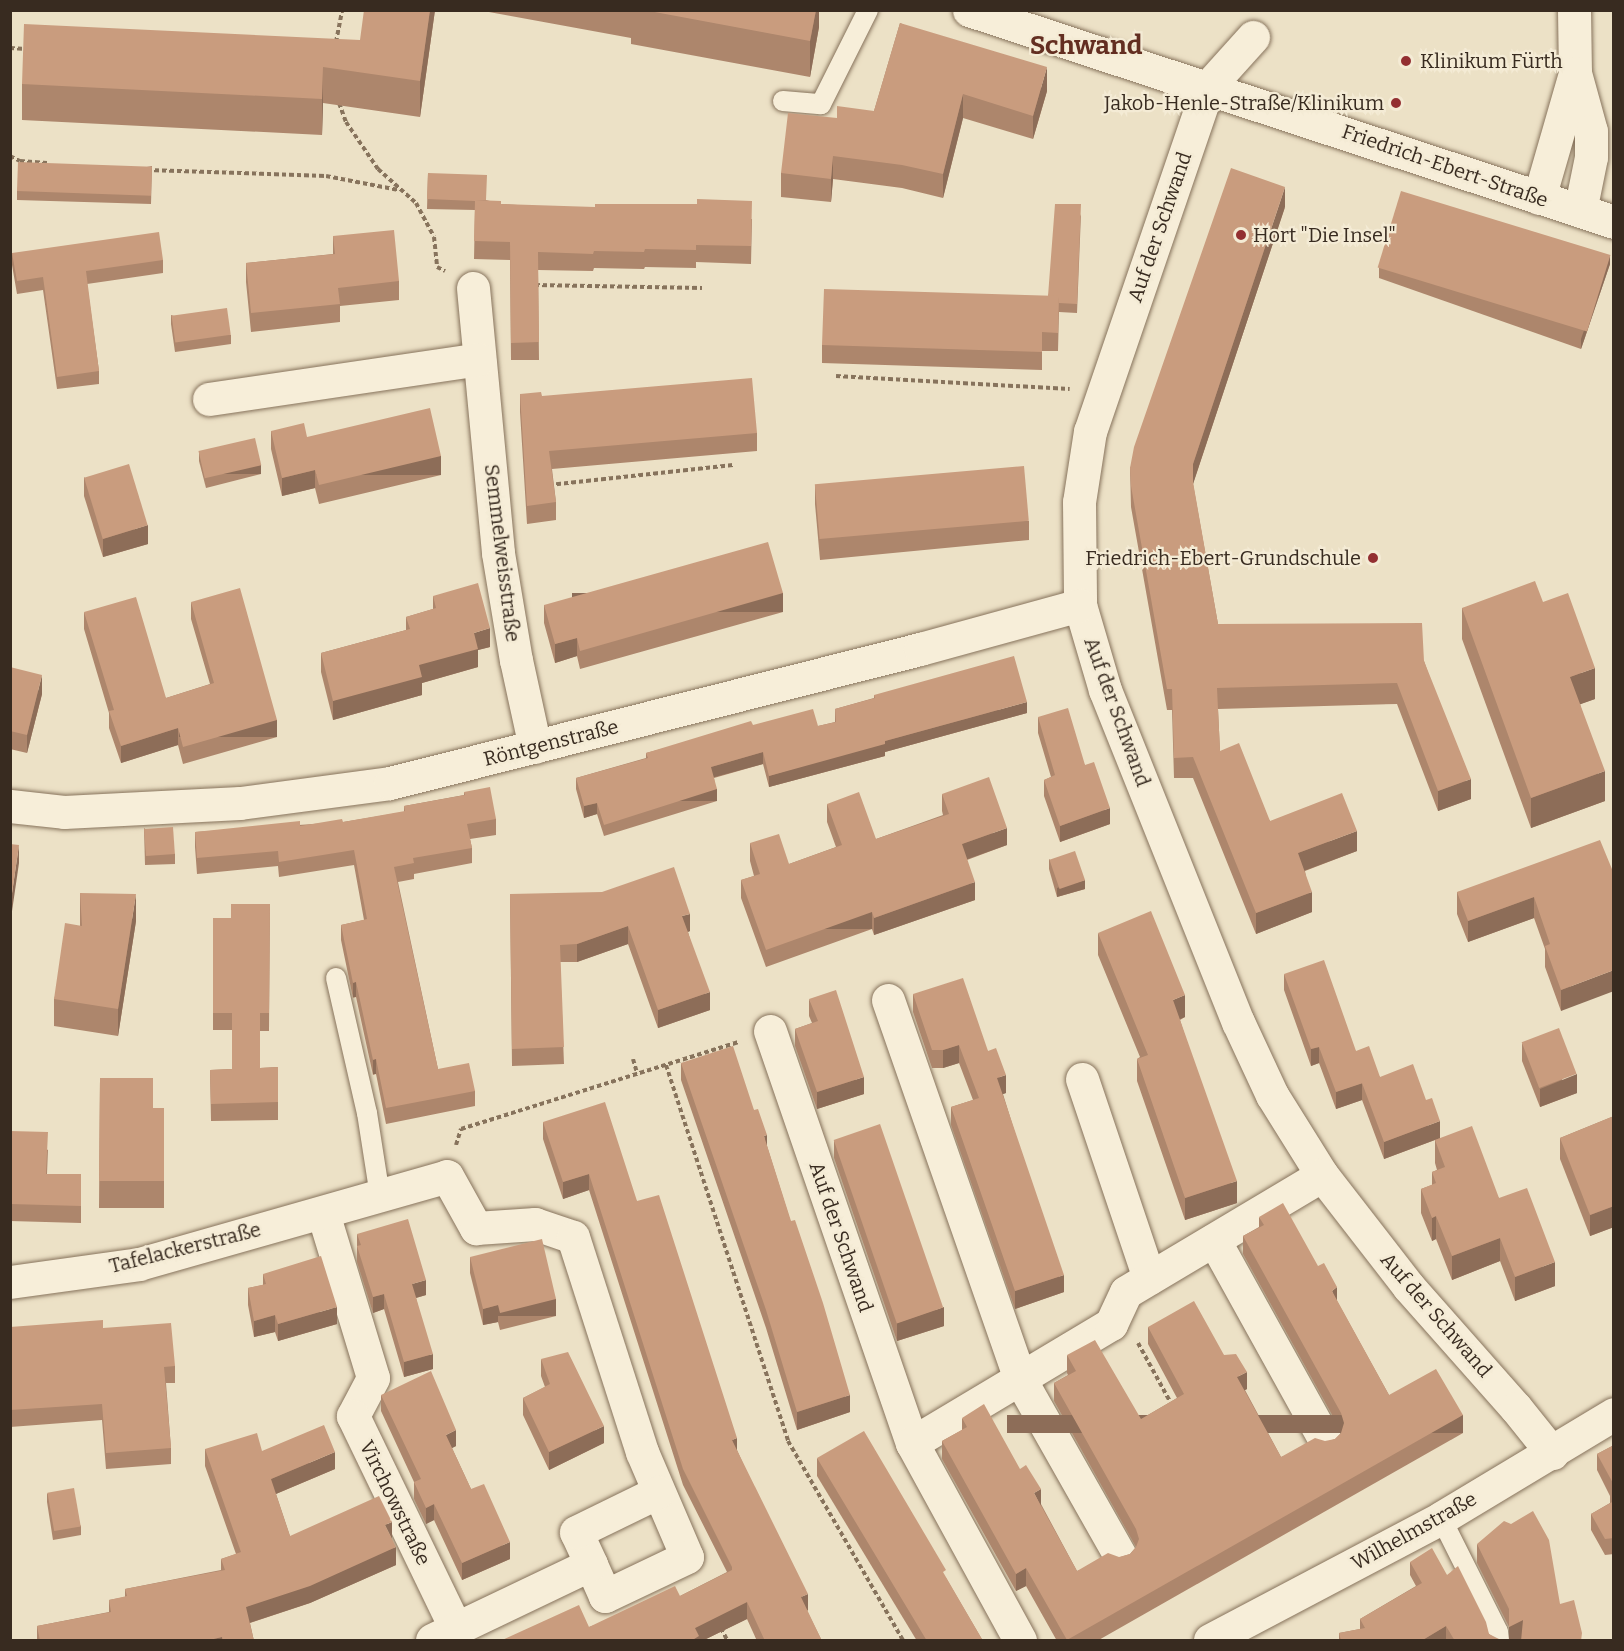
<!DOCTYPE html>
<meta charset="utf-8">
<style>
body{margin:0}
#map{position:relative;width:1624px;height:1651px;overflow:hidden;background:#ece1c6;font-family:Bitter,serif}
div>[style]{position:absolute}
.path>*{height:4px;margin-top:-2px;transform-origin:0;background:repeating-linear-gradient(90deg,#87735c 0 4.5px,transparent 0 7.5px)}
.roads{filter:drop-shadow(0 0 2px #87735c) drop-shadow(0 0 2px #87735c)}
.service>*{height:20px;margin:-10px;padding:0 10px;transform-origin:10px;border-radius:10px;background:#f7eed9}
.minor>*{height:33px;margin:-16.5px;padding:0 16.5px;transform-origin:16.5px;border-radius:16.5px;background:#f7eed9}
.tertiary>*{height:33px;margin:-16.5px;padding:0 16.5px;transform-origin:16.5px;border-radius:16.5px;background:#f7eed9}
.wall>*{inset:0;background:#ad866c}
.shaded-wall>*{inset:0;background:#8d6d58;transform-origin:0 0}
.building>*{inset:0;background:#c99c7e;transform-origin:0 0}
.dots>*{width:16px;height:16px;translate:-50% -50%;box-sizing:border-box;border:3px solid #f4ebd5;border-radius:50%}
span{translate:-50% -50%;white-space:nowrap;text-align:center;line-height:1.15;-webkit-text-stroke:4.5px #f4ebd5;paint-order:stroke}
.poi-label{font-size:20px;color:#382b20}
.left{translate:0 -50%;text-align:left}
.right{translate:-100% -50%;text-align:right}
.street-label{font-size:20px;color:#382b20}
.district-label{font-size:26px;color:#632e21;font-weight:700}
.frame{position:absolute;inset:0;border:12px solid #382b20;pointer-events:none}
</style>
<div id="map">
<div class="path">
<div style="left:336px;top:42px;width:33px;rotate:-79deg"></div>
<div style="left:10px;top:48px;width:16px;rotate:4deg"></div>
<div style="left:339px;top:103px;width:20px;rotate:70deg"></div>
<div style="left:346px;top:122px;width:57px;rotate:55.8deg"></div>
<div style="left:378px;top:169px;width:51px;rotate:41.8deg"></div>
<div style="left:416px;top:203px;width:38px;rotate:62deg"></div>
<div style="left:434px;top:237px;width:30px;rotate:84deg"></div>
<div style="left:437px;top:267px;width:9px;rotate:27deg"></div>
<div style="left:10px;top:156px;width:11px;rotate:27deg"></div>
<div style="left:20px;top:161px;width:27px;rotate:4deg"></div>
<div style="left:147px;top:170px;width:179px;rotate:1.9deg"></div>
<div style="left:326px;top:176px;width:74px;rotate:10.9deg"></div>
<div style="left:535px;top:285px;width:167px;rotate:1deg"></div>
<div style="left:836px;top:376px;width:234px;rotate:3.2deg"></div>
<div style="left:549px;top:485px;width:185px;rotate:-6.2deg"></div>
<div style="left:633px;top:1059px;width:15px;rotate:74deg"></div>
<div style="left:666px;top:1065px;width:395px;rotate:72deg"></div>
<div style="left:788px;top:1441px;width:230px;rotate:60deg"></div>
<div style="left:456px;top:1145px;width:17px;rotate:-73deg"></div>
<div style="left:461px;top:1129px;width:290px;rotate:-17.4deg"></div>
<div style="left:1138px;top:1343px;width:71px;rotate:61.3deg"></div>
<div style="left:721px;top:1628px;width:13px;rotate:63deg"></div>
</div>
<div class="roads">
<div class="service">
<div style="left:783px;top:101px;width:38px;rotate:5deg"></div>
<div style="left:821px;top:104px;width:105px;rotate:-63.4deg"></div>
<div style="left:336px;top:978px;width:139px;rotate:77.1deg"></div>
<div style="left:367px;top:1113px;width:84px;rotate:81.1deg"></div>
<div style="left:1441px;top:1518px;width:127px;rotate:63.4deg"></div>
<div style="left:1498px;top:1632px;width:8px;rotate:83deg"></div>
</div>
<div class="minor">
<div style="left:1574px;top:10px;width:63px;rotate:89.1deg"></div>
<div style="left:1575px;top:73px;width:60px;rotate:74.6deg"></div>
<div style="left:1591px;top:131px;width:26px;rotate:90deg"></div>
<div style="left:1591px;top:157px;width:55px;rotate:101.5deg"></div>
<div style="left:1253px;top:37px;width:67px;rotate:132deg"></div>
<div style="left:1208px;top:87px;width:364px;rotate:108.9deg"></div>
<div style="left:1090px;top:431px;width:72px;rotate:98.8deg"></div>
<div style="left:1079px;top:502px;width:103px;rotate:89.4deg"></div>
<div style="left:1080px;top:605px;width:89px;rotate:73.6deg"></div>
<div style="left:1105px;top:690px;width:358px;rotate:68.2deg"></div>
<div style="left:1238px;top:1022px;width:81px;rotate:65deg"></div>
<div style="left:1272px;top:1095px;width:94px;rotate:58deg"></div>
<div style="left:1322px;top:1175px;width:140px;rotate:52.2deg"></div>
<div style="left:1408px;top:1286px;width:163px;rotate:48.5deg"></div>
<div style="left:1516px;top:1408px;width:58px;rotate:51.3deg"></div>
<div style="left:1539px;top:198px;width:130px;rotate:-73.9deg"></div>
<div style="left:473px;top:288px;width:266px;rotate:84.6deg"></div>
<div style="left:498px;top:553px;width:109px;rotate:80.5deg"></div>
<div style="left:516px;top:660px;width:89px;rotate:77.7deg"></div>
<div style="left:209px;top:399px;width:273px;rotate:-8.4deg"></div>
<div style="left:10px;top:806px;width:54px;rotate:6.3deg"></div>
<div style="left:64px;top:812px;width:176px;rotate:-2.9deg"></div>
<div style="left:240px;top:803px;width:151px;rotate:-7.6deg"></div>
<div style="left:390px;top:783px;width:547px;rotate:-14.19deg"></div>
<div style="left:920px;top:649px;width:166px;rotate:-15.4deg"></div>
<div style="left:888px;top:1000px;width:401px;rotate:70.8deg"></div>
<div style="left:1020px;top:1379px;width:203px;rotate:60.5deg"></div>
<div style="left:770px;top:1031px;width:436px;rotate:71deg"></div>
<div style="left:912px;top:1443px;width:225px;rotate:61.3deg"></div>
<div style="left:1082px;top:1079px;width:210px;rotate:71.4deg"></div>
<div style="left:323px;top:1213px;width:172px;rotate:73.1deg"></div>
<div style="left:373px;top:1378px;width:43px;rotate:117.8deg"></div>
<div style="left:353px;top:1416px;width:237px;rotate:64.2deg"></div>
<div style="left:1214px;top:1240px;width:229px;rotate:61deg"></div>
<div style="left:10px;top:1282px;width:130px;rotate:-7.9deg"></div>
<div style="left:139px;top:1264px;width:320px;rotate:-15.9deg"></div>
<div style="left:447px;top:1176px;width:60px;rotate:60.9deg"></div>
<div style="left:476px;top:1228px;width:59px;rotate:-3.9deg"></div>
<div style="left:535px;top:1224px;width:40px;rotate:18.9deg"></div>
<div style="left:573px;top:1237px;width:226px;rotate:72.2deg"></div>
<div style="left:642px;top:1452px;width:114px;rotate:66.8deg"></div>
<div style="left:687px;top:1557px;width:91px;rotate:154.6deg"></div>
<div style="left:605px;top:1596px;width:35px;rotate:-114deg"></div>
<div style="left:912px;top:1443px;width:232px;rotate:-30.9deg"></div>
<div style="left:1111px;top:1324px;width:35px;rotate:-65deg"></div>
<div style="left:1126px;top:1292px;width:228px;rotate:-30.8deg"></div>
<div style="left:432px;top:1640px;width:176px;rotate:-25.5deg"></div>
<div style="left:591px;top:1564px;width:35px;rotate:-115deg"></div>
<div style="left:576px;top:1532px;width:91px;rotate:-26deg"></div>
<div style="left:1210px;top:1640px;width:261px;rotate:-27.8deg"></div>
<div style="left:1441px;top:1518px;width:202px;rotate:-31deg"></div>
</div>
<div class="tertiary">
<div style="left:969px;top:10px;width:679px;rotate:18.19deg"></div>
</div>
</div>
<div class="wall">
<div style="clip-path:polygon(435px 10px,420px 117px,323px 103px,322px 135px,22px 120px,22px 84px,360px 40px)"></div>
<div style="clip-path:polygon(478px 10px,819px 10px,819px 27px,810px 77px,631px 44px,631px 38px)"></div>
<div style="clip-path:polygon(900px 23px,1047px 91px,1033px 139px,963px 118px,943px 198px,902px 188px,833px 179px,831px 202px,781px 197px,781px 173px,837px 118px,874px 111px)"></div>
<div style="clip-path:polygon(152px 166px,151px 204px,17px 200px,17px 191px)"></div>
<div style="clip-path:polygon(428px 173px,486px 200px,501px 204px,752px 219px,751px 264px,696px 262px,696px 268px,645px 267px,644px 269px,594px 268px,593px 271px,538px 270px,539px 360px,511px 360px,510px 260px,474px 259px,475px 210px,427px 209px)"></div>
<div style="clip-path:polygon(1285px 207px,1193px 484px,1218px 624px,1424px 661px,1471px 799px,1438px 811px,1397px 704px,1218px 709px,1220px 751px,1270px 821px,1357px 851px,1305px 871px,1312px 912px,1256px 934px,1193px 778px,1174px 778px,1172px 710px,1167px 710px,1131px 507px,1130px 468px)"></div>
<div style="clip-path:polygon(1081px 214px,1077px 313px,1059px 312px,1058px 351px,1042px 351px,1042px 370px,822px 363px,822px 345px,1048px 296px)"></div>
<div style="clip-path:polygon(333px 236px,399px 281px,399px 300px,340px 306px,340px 322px,251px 332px,246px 282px,246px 263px,333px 254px)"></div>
<div style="clip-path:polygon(12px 253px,163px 260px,163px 273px,87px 284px,99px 371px,99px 384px,57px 389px,43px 290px,17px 294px,12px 265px)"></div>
<div style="clip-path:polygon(1610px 264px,1581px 349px,1379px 278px,1379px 268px)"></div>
<div style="clip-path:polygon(171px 315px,231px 335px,231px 344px,175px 352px,171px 324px)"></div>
<div style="clip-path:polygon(520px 394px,542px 396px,757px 433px,757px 451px,552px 469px,556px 502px,556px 520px,527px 524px,520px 412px)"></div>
<div style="clip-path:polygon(271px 431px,307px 437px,441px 475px,319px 504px,315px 488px,282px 496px,271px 449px)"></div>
<div style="clip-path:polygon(199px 452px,261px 474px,206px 488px,199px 461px)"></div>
<div style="clip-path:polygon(84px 477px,148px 544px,103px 557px,84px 496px)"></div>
<div style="clip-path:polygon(815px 486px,1029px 521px,1029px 540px,820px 560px,815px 504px)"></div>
<div style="clip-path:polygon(433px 596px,490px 647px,478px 650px,478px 667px,422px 683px,422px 695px,333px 720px,321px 672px,321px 653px,406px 630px,406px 617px,433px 609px)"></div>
<div style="clip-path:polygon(191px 602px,277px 737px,183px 764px,178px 745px,121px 763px,109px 728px,109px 713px,84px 629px,84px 612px,166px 698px,210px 684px,191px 619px)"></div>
<div style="clip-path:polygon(1543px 602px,1595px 699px,1580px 704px,1605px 801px,1531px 828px,1462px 639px,1462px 608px)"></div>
<div style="clip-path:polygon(544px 605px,783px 612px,580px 669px,577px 656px,555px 663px,544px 623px)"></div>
<div style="clip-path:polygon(10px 667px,42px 694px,27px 753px,10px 749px)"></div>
<div style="clip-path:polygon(874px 695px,1027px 713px,885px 752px,885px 756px,769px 787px,763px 764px,714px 778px,717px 801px,604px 836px,597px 814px,584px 818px,576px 789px,576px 778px,646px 758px,646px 753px,753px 725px,818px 726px,835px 722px,835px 709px,874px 698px)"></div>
<div style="clip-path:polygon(1038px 717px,1085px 765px,1110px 824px,1060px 842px,1044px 796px,1044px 780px,1051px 777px,1038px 733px)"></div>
<div style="clip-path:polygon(464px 792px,496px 819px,496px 835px,470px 839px,472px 848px,472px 863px,414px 874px,414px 879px,398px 882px,438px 1069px,475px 1091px,475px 1106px,386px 1124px,376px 1074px,373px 1075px,356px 997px,353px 998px,341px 940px,341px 925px,364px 920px,354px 865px,279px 877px,278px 866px,197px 874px,195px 847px,195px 832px,343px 822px,404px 812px,404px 806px,464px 795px)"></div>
<div style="clip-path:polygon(942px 794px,1007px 845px,967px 860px,975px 900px,874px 935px,872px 929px,766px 967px,741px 898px,741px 880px,754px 876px,750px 861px,750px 843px,789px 864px,836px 847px,827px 822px,827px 804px,876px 839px,943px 815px,942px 811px)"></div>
<div style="clip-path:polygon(144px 828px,175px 854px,175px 864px,145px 865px)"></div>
<div style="clip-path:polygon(1049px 859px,1085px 889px,1057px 897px,1049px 869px)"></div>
<div style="clip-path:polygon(1614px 874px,1561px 1011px,1545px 967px,1545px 949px,1534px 918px,1468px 942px,1457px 914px,1457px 892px)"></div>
<div style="clip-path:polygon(80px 893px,136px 921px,118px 1036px,54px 1026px,54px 999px,80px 926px)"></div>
<div style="clip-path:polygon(510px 894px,690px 931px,688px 932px,710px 1010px,658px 1028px,628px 944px,577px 962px,560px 962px,564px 1064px,512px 1066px)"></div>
<div style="clip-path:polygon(270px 904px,269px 1031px,260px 1031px,260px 1068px,278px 1067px,278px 1120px,211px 1121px,210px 1070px,232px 1069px,232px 1030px,213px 1030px,213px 918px,231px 918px)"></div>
<div style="clip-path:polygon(1098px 933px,1185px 1017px,1180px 1020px,1237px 1203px,1185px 1220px,1137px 1081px,1137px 1059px,1140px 1057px,1098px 955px)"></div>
<div style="clip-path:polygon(1284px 974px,1380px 1077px,1499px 1198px,1555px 1286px,1515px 1301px,1500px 1261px,1452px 1280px,1436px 1239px,1432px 1241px,1421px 1213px,1421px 1189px,1432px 1185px,1432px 1172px,1437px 1170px,1435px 1163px,1435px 1140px,1384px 1159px,1362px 1100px,1336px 1109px,1319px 1063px,1311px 1066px,1284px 990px)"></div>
<div style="clip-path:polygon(913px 994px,988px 1051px,1006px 1093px,1003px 1094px,1064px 1292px,1015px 1309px,951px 1125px,951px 1107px,973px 1100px,959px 1063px,943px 1068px,932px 1068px,913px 1012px)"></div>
<div style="clip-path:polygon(809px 999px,864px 1094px,817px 1109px,795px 1046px,795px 1029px,812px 1023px,809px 1016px)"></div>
<div style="clip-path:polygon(1522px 1043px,1577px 1093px,1540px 1107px,1522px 1061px)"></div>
<div style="clip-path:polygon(681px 1063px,754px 1110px,767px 1146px,850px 1412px,797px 1430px,766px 1328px,681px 1080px)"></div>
<div style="clip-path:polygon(100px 1078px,153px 1108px,164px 1108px,164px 1208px,99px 1208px)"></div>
<div style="clip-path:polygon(1614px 1116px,1614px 1227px,1590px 1236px,1560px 1159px,1560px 1138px)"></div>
<div style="clip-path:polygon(543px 1122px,637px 1201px,737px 1450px,808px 1610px,807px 1611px,822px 1641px,757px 1641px,747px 1619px,702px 1641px,500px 1641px,589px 1627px,680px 1596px,727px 1572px,683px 1485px,589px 1190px,563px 1199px,543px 1139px)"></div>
<div style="clip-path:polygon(10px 1131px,48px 1150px,47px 1174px,81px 1206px,81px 1223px,10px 1221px)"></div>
<div style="clip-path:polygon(834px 1140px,944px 1326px,897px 1341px,834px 1158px)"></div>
<div style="clip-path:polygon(1259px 1217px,1337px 1301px,1389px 1395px,1463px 1433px,1097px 1641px,1057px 1641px,1026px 1586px,1016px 1591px,942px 1459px,942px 1441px,962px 1430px,962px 1418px,1041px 1504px,1077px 1571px,1130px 1554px,1136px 1547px,1054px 1401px,1054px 1383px,1068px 1375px,1067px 1373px,1067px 1355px,1141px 1419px,1177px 1398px,1148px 1344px,1148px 1327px,1224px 1355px,1247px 1389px,1245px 1390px,1281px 1457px,1335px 1439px,1341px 1433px,1341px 1431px,1243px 1254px,1243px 1236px,1259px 1227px)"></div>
<div style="clip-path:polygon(357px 1234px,426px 1295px,416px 1298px,433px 1369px,404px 1377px,384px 1309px,373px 1313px,357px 1262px)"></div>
<div style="clip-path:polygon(470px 1257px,556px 1316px,500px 1330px,498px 1322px,483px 1325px,470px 1273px)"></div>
<div style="clip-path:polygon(263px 1274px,337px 1324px,278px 1341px,275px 1332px,254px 1337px,248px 1305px,248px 1288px,263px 1285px)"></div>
<div style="clip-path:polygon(10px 1327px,103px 1328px,175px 1366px,175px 1383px,166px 1383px,171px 1448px,171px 1464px,106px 1469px,102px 1420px,10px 1427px)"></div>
<div style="clip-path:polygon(541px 1359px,604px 1443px,549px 1470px,523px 1415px,523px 1398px,545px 1387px,541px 1376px)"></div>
<div style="clip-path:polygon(381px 1395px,456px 1446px,452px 1448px,471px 1489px,510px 1559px,462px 1580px,434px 1520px,426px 1524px,414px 1499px,414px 1482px,381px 1411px)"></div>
<div style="clip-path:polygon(1614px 1445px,1614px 1554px,1605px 1555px,1591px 1530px,1591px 1514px,1610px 1503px,1610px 1496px,1597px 1470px,1597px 1454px)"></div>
<div style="clip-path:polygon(205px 1449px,262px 1451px,335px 1469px,276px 1494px,290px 1536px,392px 1539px,396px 1565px,310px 1603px,250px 1623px,254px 1641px,37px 1641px,37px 1626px,109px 1612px,109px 1600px,125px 1597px,125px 1589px,221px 1570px,221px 1559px,236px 1554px,205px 1466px)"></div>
<div style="clip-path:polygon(817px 1458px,946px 1578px,983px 1641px,917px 1641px,817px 1476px)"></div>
<div style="clip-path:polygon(47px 1493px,81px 1526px,81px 1535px,53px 1540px,47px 1502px)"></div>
<div style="clip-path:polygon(1477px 1544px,1560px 1604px,1582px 1641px,1521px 1639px,1518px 1641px,1509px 1641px,1509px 1627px,1477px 1563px)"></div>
<div style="clip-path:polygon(1410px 1562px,1447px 1575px,1489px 1634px,1499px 1641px,1447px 1641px,1446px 1639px,1444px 1641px,1339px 1641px,1339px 1633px,1360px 1629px,1360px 1619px,1416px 1586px,1410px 1575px)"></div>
</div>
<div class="shaded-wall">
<div style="clip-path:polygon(430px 10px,435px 10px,420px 117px,420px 81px)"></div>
<div style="clip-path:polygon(816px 10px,819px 10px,819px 27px,810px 77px,810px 41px)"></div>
<div style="clip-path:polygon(323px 67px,323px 103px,322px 135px,322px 99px)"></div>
<div style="clip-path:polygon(1047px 67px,1047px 91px,1033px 139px,1033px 116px)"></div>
<div style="clip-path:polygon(963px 94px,963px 118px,943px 198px,943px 174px)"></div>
<div style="clip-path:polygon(833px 156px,833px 179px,831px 202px,831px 179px)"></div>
<div style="clip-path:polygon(1285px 187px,1285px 207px,1193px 484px,1193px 503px,1193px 464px)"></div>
<div style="clip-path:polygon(1610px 255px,1610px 264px,1581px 349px,1581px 339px)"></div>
<div style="left:441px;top:456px;width:19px;height:125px;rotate:90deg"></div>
<div style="left:261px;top:465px;width:9px;height:57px;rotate:90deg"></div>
<div style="clip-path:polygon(315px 470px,315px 488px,282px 496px,282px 478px)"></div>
<div style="clip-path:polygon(148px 525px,148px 544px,103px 557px,103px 539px)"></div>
<div style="left:783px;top:593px;width:19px;height:211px;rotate:90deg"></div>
<div style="clip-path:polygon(490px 628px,490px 647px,478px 650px,478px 667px,422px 683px,422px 695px,333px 720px,333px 701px,419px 665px,474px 633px)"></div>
<div style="clip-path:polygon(577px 638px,577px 656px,555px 663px,555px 644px)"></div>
<div style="clip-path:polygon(1595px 668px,1595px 699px,1570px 708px,1570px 677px)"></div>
<div style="clip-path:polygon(42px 675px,42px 694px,27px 753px,27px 735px)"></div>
<div style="clip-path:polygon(1027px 702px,1027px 713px,885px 752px,885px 756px,769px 787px,769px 776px,885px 741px)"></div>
<div style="left:277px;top:720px;width:17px;height:98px;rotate:90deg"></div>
<div style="clip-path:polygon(178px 728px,178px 745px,121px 763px,121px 746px)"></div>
<div style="clip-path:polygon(763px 752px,763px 764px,711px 778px,711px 767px)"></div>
<div style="clip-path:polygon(1605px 771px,1605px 801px,1531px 828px,1531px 798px)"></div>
<div style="clip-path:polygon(1471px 779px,1471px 799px,1438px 811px,1438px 791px)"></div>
<div style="left:717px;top:789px;width:12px;height:119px;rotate:90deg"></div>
<div style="clip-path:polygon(597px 803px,597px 814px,584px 818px,584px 806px)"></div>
<div style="clip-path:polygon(1110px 808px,1110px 824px,1060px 842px,1060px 826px)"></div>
<div style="clip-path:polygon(1007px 828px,1007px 845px,962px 861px,962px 844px)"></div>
<div style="clip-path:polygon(1357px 831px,1357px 851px,1298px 873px,1298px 853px)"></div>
<div style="clip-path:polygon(19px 845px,19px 863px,11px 918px,11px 900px)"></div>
<div style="clip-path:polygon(1085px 880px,1085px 889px,1057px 897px,1057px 888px)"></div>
<div style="clip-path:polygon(975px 882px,975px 900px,874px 935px,874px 918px)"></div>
<div style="clip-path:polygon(1312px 892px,1312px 912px,1256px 934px,1256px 913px)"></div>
<div style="clip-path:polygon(136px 894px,136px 921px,118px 1036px,118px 1009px)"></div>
<div style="clip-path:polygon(1534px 897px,1534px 918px,1468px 942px,1468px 921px)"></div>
<div style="left:872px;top:912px;width:17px;height:113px;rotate:90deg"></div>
<div style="clip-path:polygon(690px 914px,690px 931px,682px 934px,682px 916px)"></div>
<div style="clip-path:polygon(628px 926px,628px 944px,577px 962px,577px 944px)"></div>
<div style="clip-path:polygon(1614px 970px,1614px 991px,1561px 1011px,1561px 990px)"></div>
<div style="left:356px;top:982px;width:15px;height:3px;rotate:90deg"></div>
<div style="clip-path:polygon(710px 992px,710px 1010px,658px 1028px,658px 1010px)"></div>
<div style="clip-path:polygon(1185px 995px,1185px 1017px,1173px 1022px,1173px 1000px)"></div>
<div style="clip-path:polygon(959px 1045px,959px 1063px,943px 1068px,943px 1050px)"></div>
<div style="clip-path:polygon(1319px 1047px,1319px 1063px,1311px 1066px,1311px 1049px)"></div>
<div style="left:376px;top:1059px;width:15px;height:3px;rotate:90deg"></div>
<div style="clip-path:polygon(1577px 1074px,1577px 1093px,1540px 1107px,1540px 1089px)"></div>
<div style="clip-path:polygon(1006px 1075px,1006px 1093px,997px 1096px,997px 1078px)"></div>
<div style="clip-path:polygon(864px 1077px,864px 1094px,817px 1109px,817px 1092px)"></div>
<div style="clip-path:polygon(1362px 1083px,1362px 1100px,1336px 1109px,1336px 1092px)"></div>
<div style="clip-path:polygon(1440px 1121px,1440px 1138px,1384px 1159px,1384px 1142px)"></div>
<div style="clip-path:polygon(767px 1135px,767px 1152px,764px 1136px)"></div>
<div style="clip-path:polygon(589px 1174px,589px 1190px,563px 1199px,563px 1182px)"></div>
<div style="clip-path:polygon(1237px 1181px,1237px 1203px,1185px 1220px,1185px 1198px)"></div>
<div style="clip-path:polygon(1614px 1206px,1614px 1227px,1590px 1236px,1590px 1215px)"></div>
<div style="clip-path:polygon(1436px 1216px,1436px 1239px,1432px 1241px,1432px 1218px)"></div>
<div style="clip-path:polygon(1500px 1238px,1500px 1261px,1452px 1280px,1452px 1256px)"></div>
<div style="clip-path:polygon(1555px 1262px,1555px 1286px,1515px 1301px,1515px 1277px)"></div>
<div style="clip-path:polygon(1064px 1275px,1064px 1292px,1015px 1309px,1015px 1291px)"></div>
<div style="clip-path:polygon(426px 1280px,426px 1295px,412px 1299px,412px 1284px)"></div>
<div style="clip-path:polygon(1337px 1287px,1337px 1305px,1332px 1291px)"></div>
<div style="clip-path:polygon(384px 1294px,384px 1309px,373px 1313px,373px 1297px)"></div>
<div style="left:556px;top:1299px;width:17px;height:58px;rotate:90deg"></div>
<div style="clip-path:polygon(498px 1305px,498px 1322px,483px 1325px,483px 1309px)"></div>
<div style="clip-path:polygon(337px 1307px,337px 1324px,278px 1341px,278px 1324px)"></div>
<div style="clip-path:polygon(944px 1307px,944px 1326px,897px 1341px,897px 1323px)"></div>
<div style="clip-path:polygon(275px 1315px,275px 1332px,254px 1337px,254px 1321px)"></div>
<div style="clip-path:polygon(433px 1354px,433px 1369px,404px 1377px,404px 1362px)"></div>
<div style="clip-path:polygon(1247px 1372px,1247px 1389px,1237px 1394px,1237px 1377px)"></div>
<div style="clip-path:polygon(850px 1395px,850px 1412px,797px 1430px,797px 1412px)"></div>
<div style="left:1463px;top:1415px;width:18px;height:456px;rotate:90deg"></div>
<div style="clip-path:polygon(604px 1426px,604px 1443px,549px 1470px,549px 1452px)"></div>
<div style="clip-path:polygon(456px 1430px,456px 1446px,446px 1451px,446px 1435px)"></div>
<div style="clip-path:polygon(737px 1438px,737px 1455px,732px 1440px)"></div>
<div style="clip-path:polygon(335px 1452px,335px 1469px,271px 1496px,271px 1479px)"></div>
<div style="clip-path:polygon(1041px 1489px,1041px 1507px,1034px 1493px)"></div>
<div style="clip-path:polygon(434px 1504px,434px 1520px,426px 1524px,426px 1508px)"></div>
<div style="clip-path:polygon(392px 1522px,392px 1539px,385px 1525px)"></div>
<div style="clip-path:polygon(510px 1542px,510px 1559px,462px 1580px,462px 1563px)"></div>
<div style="clip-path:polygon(396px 1547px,396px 1565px,310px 1603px,246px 1624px,246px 1607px)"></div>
<div style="clip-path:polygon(1026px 1568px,1026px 1586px,1016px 1591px,1016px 1574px)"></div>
<div style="clip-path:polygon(808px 1594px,808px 1610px,801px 1614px,801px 1597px)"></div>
<div style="clip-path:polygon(747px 1602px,747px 1619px,702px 1641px,691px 1641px,695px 1628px)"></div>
<div style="clip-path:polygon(1523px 1620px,1523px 1638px,1518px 1641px,1509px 1641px,1509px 1627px)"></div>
<div style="clip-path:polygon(1446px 1626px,1446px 1639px,1444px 1641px,1421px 1641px)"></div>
<div style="clip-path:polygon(222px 1637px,222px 1641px,205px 1641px)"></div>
</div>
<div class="building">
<div style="clip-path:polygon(364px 10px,430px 10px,420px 81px,323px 67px,322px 99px,22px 84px,24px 24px,360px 40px)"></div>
<div style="clip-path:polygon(644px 10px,816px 10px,810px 41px)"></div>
<div style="clip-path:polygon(900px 23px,1047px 67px,1033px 116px,963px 94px,943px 174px,902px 165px,833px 156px,831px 179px,781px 173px,788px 113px,837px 118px,837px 106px,874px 111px)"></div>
<div style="left:18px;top:162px;width:134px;height:29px;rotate:2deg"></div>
<div style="clip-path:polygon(1231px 168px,1285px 187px,1193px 464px,1193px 482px,1218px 624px,1422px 623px,1424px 661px,1471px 779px,1438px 791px,1397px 683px,1217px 688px,1220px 751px,1239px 743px,1270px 821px,1342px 793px,1357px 831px,1298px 853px,1312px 892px,1256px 913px,1193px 757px,1174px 758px,1172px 689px,1167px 689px,1131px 486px,1130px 468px,1134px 447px)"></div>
<div style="clip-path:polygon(428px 173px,487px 175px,486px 200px,475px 200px,475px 201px,427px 199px)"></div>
<div style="left:1401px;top:191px;width:219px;height:80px;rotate:17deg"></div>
<div style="clip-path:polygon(697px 199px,752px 201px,751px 246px,696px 245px,696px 250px,645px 249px,644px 252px,594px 251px,593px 254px,538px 252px,539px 342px,511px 343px,510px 242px,474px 241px,475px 200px,501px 201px,501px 204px,595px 207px,595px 204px,697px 204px)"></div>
<div style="clip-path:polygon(1055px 204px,1081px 204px,1077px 304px,1059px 303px,1059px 296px,1048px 296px)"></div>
<div style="clip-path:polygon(394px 230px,399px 281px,338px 288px,340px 304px,251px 313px,246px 263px,335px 254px,333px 236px)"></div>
<div style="clip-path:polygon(159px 232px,163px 260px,86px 271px,99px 371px,57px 377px,43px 277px,17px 281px,12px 253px)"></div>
<div style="clip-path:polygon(824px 289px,1059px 296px,1058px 333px,1042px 332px,1042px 352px,822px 345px)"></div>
<div style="left:227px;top:308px;width:27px;height:56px;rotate:82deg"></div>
<div style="clip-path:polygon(752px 378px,757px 433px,549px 451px,556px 502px,527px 506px,520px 394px,541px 392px,542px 396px)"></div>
<div style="clip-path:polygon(430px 408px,441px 456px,319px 485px,315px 470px,282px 478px,271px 431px,304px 423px,307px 437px)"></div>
<div style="left:255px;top:438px;width:28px;height:58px;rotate:77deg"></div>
<div style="left:129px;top:464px;width:64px;height:47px;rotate:73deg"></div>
<div style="left:1024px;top:466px;width:55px;height:210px;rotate:85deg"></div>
<div style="clip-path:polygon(768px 542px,783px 593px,580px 651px,577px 638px,555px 644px,544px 605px)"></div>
<div style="clip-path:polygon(1535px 581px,1543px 602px,1568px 593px,1595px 668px,1570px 677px,1605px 771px,1531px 798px,1462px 608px)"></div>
<div style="clip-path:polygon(478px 583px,490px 628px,474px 633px,478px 649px,419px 665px,422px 677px,333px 701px,321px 653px,410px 629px,406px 617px,436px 608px,433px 596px)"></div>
<div style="clip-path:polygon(240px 588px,277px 720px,183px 747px,178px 728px,121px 746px,109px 711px,114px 710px,84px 612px,136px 597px,166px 698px,214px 683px,191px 602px)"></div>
<div style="clip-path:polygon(1014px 656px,1027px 702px,885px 741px,885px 744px,769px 776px,763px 752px,711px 767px,717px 789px,604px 825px,597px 803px,584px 806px,576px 778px,648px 758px,646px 753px,751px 721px,753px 725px,813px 709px,818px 726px,836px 722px,835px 709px,875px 698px,874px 695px)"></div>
<div style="clip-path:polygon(10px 667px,42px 675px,27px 735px,10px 731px)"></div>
<div style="clip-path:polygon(1068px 708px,1085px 765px,1094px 762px,1110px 808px,1060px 826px,1044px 780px,1055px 775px,1038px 717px)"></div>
<div style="clip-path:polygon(989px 777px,1007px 828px,962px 844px,975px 882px,874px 918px,872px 912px,766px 950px,741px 880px,760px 874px,750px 843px,779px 834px,789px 864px,842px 845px,827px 804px,859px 792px,876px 839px,949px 814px,942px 794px)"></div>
<div style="clip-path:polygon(490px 787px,496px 819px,467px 824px,472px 848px,413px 858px,414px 863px,394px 867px,438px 1069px,469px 1063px,475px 1091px,386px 1108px,376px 1059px,373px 1060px,356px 982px,353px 983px,341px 925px,367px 919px,354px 850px,279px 862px,278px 851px,197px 858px,195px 832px,300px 821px,300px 826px,342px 819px,343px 822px,405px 811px,404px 806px,465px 795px,464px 792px)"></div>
<div style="left:173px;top:827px;width:27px;height:29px;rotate:86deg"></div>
<div style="clip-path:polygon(1600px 840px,1614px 874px,1614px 970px,1561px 990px,1545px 946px,1550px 944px,1534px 897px,1468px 921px,1457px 892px)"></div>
<div style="clip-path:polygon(10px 844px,19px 845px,11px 900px,10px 900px)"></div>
<div style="left:1075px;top:851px;width:31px;height:27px;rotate:71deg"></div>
<div style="clip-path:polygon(674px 867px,690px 914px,682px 916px,710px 992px,658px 1010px,628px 926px,577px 944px,560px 945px,564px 1047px,512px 1049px,510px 894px,602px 892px)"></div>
<div style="clip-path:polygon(80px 893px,136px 894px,118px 1009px,54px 999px,65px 923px,82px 926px)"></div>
<div style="clip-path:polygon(231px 904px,270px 904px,269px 1013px,260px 1013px,260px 1068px,278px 1067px,278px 1102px,211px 1104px,210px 1070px,232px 1069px,232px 1013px,213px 1013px,213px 918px,231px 918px)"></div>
<div style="clip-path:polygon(1151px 911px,1185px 995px,1173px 1000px,1237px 1181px,1185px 1198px,1137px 1059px,1148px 1055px,1098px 933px)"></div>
<div style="clip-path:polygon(1324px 960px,1356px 1051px,1369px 1046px,1380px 1077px,1413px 1064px,1426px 1100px,1432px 1098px,1440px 1121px,1384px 1142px,1362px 1083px,1366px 1082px,1336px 1092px,1319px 1047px,1311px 1049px,1284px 974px)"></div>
<div style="clip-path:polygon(963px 978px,988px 1051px,996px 1048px,1006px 1075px,997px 1078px,1064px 1275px,1015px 1291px,951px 1107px,979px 1098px,959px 1045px,943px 1050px,932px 1050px,913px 994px)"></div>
<div style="clip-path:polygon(836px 990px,864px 1077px,817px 1092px,795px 1029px,818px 1021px,809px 999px)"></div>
<div style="left:1559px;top:1028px;width:49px;height:40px;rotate:69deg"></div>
<div style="clip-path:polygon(733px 1046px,754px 1110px,758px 1109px,767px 1135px,764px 1136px,791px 1221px,795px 1220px,823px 1303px,850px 1395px,797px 1412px,766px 1310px,681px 1063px)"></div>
<div style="clip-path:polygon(100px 1078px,153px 1078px,153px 1108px,164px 1108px,164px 1181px,99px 1181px)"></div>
<div style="clip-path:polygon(605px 1102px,637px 1201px,659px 1195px,737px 1438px,732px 1440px,808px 1594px,801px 1597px,822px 1641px,765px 1641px,747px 1602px,695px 1628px,699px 1636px,691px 1641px,500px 1641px,579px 1605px,589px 1627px,675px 1586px,680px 1596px,732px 1570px,732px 1567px,683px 1469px,589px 1174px,563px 1182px,543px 1122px)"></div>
<div style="clip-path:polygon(1614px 1116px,1614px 1206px,1590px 1215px,1560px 1138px)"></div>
<div style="left:880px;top:1124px;width:194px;height:49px;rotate:71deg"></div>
<div style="clip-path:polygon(1472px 1126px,1499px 1198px,1527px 1188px,1555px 1262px,1515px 1277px,1500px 1238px,1452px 1256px,1436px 1216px,1432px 1218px,1421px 1189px,1436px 1183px,1432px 1172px,1445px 1167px,1435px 1140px)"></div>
<div style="clip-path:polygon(10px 1131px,48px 1132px,46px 1174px,81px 1174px,81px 1206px,10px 1204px)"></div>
<div style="clip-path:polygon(1283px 1203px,1318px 1266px,1324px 1263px,1337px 1287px,1332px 1291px,1389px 1395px,1436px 1369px,1463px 1415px,1067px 1640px,1026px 1568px,1016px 1574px,942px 1441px,967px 1427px,962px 1418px,984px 1404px,1020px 1469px,1026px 1465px,1041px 1489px,1034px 1493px,1077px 1571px,1108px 1553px,1119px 1557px,1130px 1554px,1136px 1547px,1139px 1539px,1136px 1529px,1054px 1383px,1076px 1371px,1067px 1355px,1095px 1340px,1141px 1419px,1184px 1394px,1148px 1327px,1194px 1301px,1224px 1355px,1236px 1354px,1247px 1372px,1237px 1377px,1281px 1457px,1315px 1438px,1325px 1441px,1335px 1439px,1341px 1433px,1344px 1423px,1341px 1413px,1243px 1236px,1264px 1225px,1259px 1217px)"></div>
<div style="clip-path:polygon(408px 1219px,426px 1280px,412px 1284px,433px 1354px,404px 1362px,384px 1294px,373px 1297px,357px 1246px,361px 1245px,357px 1234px)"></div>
<div style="clip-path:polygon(542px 1239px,556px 1299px,500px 1313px,498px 1305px,483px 1309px,470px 1257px)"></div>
<div style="clip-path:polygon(321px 1256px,337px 1307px,278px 1324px,275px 1315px,254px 1321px,248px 1288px,266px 1284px,263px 1274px)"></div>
<div style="clip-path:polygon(103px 1320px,103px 1328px,171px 1323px,175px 1366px,164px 1367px,171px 1448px,106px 1453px,102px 1404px,10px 1410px,10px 1327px)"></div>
<div style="clip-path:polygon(568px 1352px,604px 1426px,549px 1452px,523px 1398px,550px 1384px,541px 1359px)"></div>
<div style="clip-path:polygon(431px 1371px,456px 1430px,446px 1435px,471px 1489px,484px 1484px,510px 1542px,462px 1563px,434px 1504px,426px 1508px,414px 1482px,421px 1479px,381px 1395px)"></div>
<div style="clip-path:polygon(324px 1425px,335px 1452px,271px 1479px,290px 1536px,379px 1496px,392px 1522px,385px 1525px,396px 1547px,310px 1586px,246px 1607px,254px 1641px,223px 1641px,222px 1637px,205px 1641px,40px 1641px,37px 1626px,111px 1612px,109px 1600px,127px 1596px,125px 1589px,225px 1570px,221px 1559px,241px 1552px,205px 1449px,257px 1433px,262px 1451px)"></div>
<div style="clip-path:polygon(864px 1431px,946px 1570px,943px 1572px,983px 1641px,927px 1641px,817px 1458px)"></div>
<div style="clip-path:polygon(1614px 1445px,1614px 1485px,1597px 1454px)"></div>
<div style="left:74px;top:1488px;width:39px;height:27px;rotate:80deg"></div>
<div style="clip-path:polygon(1614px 1501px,1614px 1538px,1605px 1539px,1591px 1514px)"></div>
<div style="clip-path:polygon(1533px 1511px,1549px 1540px,1560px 1604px,1574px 1600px,1582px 1633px,1581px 1641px,1521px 1641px,1523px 1620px,1509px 1627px,1509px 1609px,1477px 1544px,1504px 1521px,1511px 1524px)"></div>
<div style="clip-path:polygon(1432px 1548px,1447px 1575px,1458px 1566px,1486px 1622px,1489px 1634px,1499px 1639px,1495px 1641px,1455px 1641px,1446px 1626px,1421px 1641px,1341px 1641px,1339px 1633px,1365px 1628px,1360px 1619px,1422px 1583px,1410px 1562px)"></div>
</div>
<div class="dots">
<div style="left:1406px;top:61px;background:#932f31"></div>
<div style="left:1396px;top:103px;background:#932f31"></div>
<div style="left:1241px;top:235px;background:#932f31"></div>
<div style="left:1373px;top:558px;background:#932f31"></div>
</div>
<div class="poi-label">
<span class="left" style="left:1420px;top:61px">Klinikum Fürth</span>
<span class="right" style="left:1384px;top:103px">Jakob-Henle-Straße/Klinikum</span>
<span class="left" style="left:1253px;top:235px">Hort "Die Insel"</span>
<span class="right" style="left:1361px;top:558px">Friedrich-Ebert-Grundschule</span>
</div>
<div class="street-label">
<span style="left:1445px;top:166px;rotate:19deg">Friedrich-Ebert-Straße</span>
<span style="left:1160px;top:227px;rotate:-71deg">Auf der Schwand</span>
<span style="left:502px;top:553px;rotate:83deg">Semmelweisstraße</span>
<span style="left:1117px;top:712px;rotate:70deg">Auf der Schwand</span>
<span style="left:551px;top:743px;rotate:-14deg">Röntgenstraße</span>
<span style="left:841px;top:1237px;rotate:71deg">Auf der Schwand</span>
<span style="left:185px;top:1248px;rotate:-14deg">Tafelackerstraße</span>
<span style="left:1436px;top:1315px;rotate:49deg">Auf der Schwand</span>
<span style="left:395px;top:1503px;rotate:64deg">Virchowstraße</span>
<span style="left:1414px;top:1531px;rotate:-29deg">Wilhelmstraße</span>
</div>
<div class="district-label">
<span style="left:1086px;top:46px">Schwand</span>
</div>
<div class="frame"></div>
</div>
